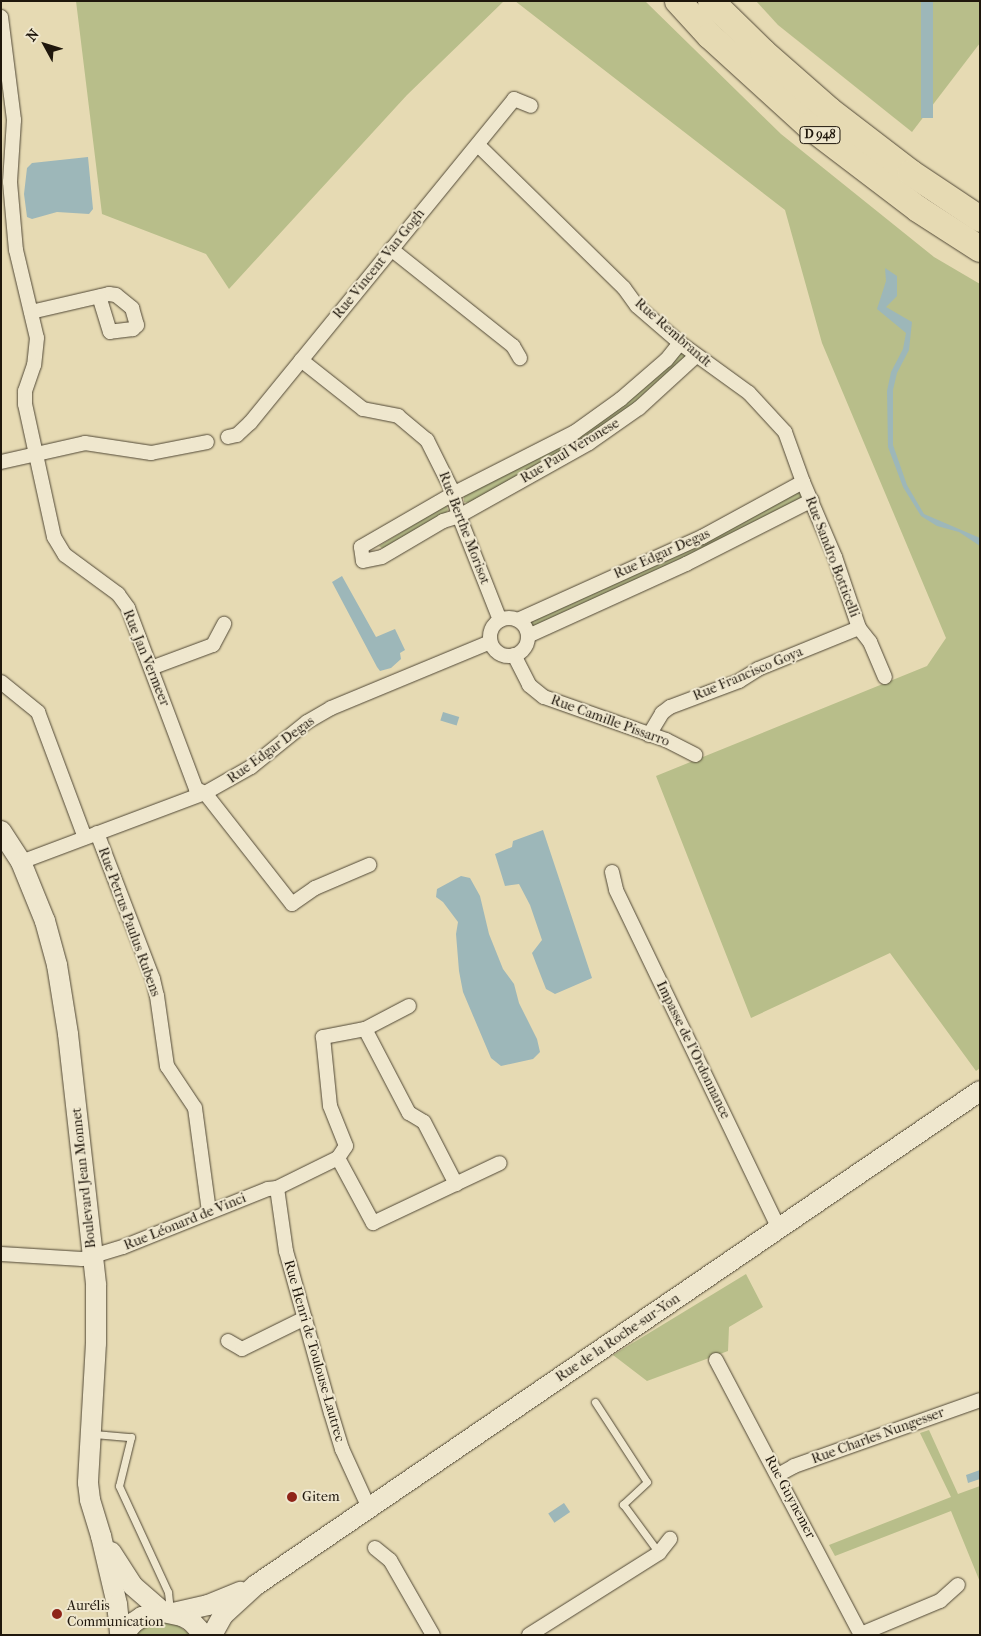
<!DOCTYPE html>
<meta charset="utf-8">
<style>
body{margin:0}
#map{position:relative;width:981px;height:1636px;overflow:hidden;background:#e6dab3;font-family:"IM FELL French Canon",serif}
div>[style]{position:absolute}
.green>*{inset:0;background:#b8be8a}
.water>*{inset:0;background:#9db7b9;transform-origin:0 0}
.roads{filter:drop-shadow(0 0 1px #514836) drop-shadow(0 0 1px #514836)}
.lane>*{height:7px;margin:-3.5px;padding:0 3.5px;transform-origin:3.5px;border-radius:3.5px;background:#efe7ce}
.street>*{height:14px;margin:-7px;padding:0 7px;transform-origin:7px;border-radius:7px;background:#efe7ce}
.street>.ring{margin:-7px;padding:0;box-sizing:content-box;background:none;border:14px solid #efe7ce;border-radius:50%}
.secondary>*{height:20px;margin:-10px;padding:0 10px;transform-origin:10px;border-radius:10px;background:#efe7ce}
.highway>*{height:26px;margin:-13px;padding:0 13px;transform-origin:13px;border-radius:13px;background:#e6dab3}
.dots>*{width:14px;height:14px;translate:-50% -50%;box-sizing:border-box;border:2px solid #efe7ce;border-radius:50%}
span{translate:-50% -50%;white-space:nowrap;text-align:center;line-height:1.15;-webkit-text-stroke:4px #efe7ce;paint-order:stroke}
.shield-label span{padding:1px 4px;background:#efe7ce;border:1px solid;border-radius:4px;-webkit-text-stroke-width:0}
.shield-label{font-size:12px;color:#1f170c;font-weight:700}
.street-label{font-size:14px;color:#1f170c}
.poi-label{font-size:14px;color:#1f170c}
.left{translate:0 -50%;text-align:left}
.frame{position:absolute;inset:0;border:2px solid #1f170c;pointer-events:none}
.north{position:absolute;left:20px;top:20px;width:50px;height:50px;-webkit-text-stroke:4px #efe7ce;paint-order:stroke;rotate:309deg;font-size:14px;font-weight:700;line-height:20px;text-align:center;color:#1f170c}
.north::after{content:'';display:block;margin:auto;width:18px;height:22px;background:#1f170c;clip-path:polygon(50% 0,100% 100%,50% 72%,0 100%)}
</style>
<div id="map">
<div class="green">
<div style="clip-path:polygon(76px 1px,504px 1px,407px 95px,229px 289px,206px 254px,102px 214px)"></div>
<div style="clip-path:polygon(515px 1px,645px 1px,781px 134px,934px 257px,980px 284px,980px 1068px,976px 1071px,890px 953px,751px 1018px,656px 776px,927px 666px,946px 638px,822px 343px,785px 210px)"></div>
<div style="clip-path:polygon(756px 1px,980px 1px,980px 43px,912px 132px,778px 25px)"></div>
<div style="clip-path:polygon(682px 352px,686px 357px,630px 410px,586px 441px,470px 503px,464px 502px,464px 496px,514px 469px)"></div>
<div style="clip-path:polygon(801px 491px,803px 493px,802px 499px,702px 551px,534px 628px,531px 626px,531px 620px)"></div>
<div style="clip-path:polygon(446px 505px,448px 510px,446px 513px,383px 549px,379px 546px)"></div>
<div style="clip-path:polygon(746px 1274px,763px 1307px,729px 1327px,728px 1351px,647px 1381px,613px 1355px)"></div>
<div style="clip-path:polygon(929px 1430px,958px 1494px,980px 1486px,980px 1582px,951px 1511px,835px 1556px,829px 1545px,951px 1497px,920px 1433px)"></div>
<div style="clip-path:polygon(161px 1621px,176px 1624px,191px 1635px,133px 1635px,146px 1625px)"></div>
</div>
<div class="water">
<div style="left:921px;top:1px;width:12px;height:117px"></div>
<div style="clip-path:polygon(88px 157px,93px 209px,89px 214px,57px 212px,32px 219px,27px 217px,24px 194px,27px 168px,32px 163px)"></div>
<div style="clip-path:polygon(885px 268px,897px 276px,897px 296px,886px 307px,912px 322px,909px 350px,897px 373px,893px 390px,893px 445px,907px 485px,924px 514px,980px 538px,980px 546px,959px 532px,937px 526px,921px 516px,903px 487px,888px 447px,887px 391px,891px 372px,903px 349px,906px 333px,877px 309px,886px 281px)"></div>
<div style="clip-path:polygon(342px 576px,376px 637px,395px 629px,405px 650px,400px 653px,401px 659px,391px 668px,380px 671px,377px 667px,332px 582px)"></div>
<div style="left:443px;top:712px;width:17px;height:9px;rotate:17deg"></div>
<div style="clip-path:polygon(543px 830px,592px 978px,555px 994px,546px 989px,532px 953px,542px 940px,530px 905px,519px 884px,505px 886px,495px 854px,512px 847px,513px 841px)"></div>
<div style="clip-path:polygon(461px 876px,470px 878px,480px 896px,489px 934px,503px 969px,514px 984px,519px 1003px,537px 1039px,540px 1052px,533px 1059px,501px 1066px,491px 1058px,463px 992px,459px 971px,456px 934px,458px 922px,443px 902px,436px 897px,437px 889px)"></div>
<div style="clip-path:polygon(980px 1470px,980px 1479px,968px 1483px,966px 1475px)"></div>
<div style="left:564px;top:1503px;width:11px;height:19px;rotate:56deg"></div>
</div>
<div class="roads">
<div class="lane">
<div style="left:595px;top:1402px;width:95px;rotate:57deg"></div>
<div style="left:647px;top:1482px;width:33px;rotate:137deg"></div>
<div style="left:623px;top:1504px;width:61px;rotate:53.7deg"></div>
<div style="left:94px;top:1434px;width:37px;rotate:5deg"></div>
<div style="left:131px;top:1437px;width:50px;rotate:103.8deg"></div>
<div style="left:119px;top:1486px;width:117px;rotate:65.2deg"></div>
<div style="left:168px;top:1592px;width:20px;rotate:84deg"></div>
</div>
<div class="street">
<div style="left:1px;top:17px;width:104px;rotate:82.8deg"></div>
<div style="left:14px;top:120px;width:62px;rotate:93.7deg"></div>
<div style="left:10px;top:182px;width:68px;rotate:85deg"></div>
<div style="left:16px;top:250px;width:90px;rotate:76.6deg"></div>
<div style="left:37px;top:338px;width:27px;rotate:96deg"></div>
<div style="left:34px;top:365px;width:28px;rotate:109deg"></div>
<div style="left:25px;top:391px;width:13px;rotate:90deg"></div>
<div style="left:25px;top:404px;width:136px;rotate:77.7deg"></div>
<div style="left:54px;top:537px;width:21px;rotate:59deg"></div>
<div style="left:65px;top:555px;width:66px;rotate:36.3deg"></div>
<div style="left:118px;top:594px;width:17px;rotate:54deg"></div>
<div style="left:128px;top:608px;width:193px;rotate:69.4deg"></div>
<div style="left:196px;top:789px;width:10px;rotate:24deg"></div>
<div style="left:205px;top:793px;width:141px;rotate:51.9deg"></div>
<div style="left:292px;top:904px;width:28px;rotate:-35deg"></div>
<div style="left:315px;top:888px;width:59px;rotate:-23.1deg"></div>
<div style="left:478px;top:145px;width:204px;rotate:44.4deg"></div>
<div style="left:624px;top:288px;width:22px;rotate:54deg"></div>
<div style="left:637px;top:306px;width:57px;rotate:40.7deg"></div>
<div style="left:680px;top:343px;width:85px;rotate:35.9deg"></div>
<div style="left:749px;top:393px;width:53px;rotate:47.3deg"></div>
<div style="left:785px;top:432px;width:53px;rotate:70.2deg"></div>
<div style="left:803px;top:482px;width:82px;rotate:66.9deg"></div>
<div style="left:835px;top:557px;width:75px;rotate:71.3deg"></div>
<div style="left:859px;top:628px;width:18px;rotate:52deg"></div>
<div style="left:870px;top:642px;width:38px;rotate:67deg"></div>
<div style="left:391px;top:249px;width:156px;rotate:38.5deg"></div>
<div style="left:513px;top:346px;width:14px;rotate:60deg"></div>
<div style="left:31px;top:312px;width:80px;rotate:-13deg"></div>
<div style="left:109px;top:294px;width:7px;rotate:8deg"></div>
<div style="left:116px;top:295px;width:21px;rotate:39deg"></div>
<div style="left:132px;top:308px;width:18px;rotate:74deg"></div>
<div style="left:137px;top:325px;width:6px;rotate:135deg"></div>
<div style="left:133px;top:329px;width:23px;rotate:173deg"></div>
<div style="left:110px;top:332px;width:37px;rotate:-107deg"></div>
<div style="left:680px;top:343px;width:22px;rotate:129deg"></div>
<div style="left:666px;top:360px;width:60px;rotate:139.1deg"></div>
<div style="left:621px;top:399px;width:57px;rotate:144.3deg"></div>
<div style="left:575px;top:432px;width:139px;rotate:153.1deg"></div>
<div style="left:451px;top:495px;width:104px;rotate:150deg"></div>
<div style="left:361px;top:547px;width:14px;rotate:82deg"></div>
<div style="left:363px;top:561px;width:19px;rotate:-12deg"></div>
<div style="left:382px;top:557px;width:71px;rotate:-30.5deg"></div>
<div style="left:443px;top:521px;width:17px;rotate:-17deg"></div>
<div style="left:459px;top:516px;width:149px;rotate:-29.3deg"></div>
<div style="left:589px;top:443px;width:61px;rotate:-35deg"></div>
<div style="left:639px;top:408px;width:77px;rotate:-42.4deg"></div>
<div style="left:301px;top:360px;width:79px;rotate:38.3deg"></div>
<div style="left:363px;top:409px;width:36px;rotate:11deg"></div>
<div style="left:398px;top:416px;width:38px;rotate:40deg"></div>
<div style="left:427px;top:440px;width:54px;rotate:63.4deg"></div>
<div style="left:451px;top:488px;width:29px;rotate:74deg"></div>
<div style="left:459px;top:516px;width:112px;rotate:68.5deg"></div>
<div style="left:228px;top:437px;width:9px;rotate:-13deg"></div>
<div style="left:237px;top:435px;width:18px;rotate:-43deg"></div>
<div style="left:250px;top:423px;width:418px;rotate:-50.8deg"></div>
<div style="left:514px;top:99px;width:18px;rotate:22deg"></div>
<div style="left:1px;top:462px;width:86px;rotate:-12.7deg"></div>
<div style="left:85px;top:443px;width:67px;rotate:8.6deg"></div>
<div style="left:151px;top:453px;width:57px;rotate:-11.1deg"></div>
<div class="ring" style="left:490px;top:618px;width:24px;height:24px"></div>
<div style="left:518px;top:620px;width:202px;rotate:-24.3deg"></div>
<div style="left:702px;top:537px;width:115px;rotate:-28.6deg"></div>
<div style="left:528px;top:636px;width:174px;rotate:-24.5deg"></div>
<div style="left:686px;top:564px;width:141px;rotate:-26.9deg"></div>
<div style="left:514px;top:655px;width:34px;rotate:63deg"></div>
<div style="left:529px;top:685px;width:19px;rotate:39deg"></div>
<div style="left:544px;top:697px;width:129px;rotate:19.4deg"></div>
<div style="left:666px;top:740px;width:33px;rotate:27deg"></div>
<div style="left:151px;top:668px;width:66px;rotate:-20.4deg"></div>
<div style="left:213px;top:645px;width:24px;rotate:-62deg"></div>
<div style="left:1px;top:682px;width:48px;rotate:39deg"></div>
<div style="left:38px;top:712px;width:134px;rotate:69.5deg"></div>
<div style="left:649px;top:735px;width:26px;rotate:-59deg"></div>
<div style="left:662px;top:713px;width:10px;rotate:-37deg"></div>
<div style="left:670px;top:707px;width:74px;rotate:-20.6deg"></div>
<div style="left:739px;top:681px;width:22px;rotate:-32deg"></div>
<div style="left:758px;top:669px;width:109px;rotate:-22.1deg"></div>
<div style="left:97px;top:833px;width:156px;rotate:69deg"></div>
<div style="left:153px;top:979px;width:17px;rotate:77deg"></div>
<div style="left:157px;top:996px;width:71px;rotate:81.9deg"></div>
<div style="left:167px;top:1066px;width:50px;rotate:56.3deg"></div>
<div style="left:195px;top:1108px;width:105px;rotate:82.3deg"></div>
<div style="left:21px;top:862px;width:197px;rotate:-20.6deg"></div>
<div style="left:205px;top:793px;width:53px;rotate:-29.5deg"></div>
<div style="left:251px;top:767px;width:72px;rotate:-38.8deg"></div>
<div style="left:307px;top:722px;width:28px;rotate:-30deg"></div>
<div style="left:331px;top:708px;width:172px;rotate:-22.5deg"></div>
<div style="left:612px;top:872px;width:18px;rotate:77deg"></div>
<div style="left:616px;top:890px;width:375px;rotate:64.3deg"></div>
<div style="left:409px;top:1006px;width:50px;rotate:152.4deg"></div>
<div style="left:365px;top:1029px;width:95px;rotate:62.4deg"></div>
<div style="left:409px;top:1113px;width:17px;rotate:31deg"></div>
<div style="left:424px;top:1122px;width:70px;rotate:62.7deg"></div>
<div style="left:365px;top:1029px;width:43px;rotate:169.2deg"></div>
<div style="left:323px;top:1037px;width:69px;rotate:84.2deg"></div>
<div style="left:330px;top:1106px;width:43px;rotate:68.2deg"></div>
<div style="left:346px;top:1146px;width:14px;rotate:124deg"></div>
<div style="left:338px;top:1158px;width:74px;rotate:61.7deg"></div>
<div style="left:373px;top:1223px;width:140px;rotate:-25.3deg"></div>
<div style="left:277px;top:1188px;width:64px;rotate:81.9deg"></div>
<div style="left:286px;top:1251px;width:168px;rotate:74.5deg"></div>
<div style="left:331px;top:1413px;width:38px;rotate:73deg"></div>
<div style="left:342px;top:1449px;width:65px;rotate:65.4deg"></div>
<div style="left:1px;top:1254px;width:81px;rotate:3.5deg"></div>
<div style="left:82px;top:1259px;width:11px;rotate:-15deg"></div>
<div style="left:93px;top:1256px;width:31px;rotate:-17deg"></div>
<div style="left:123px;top:1247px;width:156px;rotate:-21.8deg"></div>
<div style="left:268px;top:1189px;width:9px;rotate:-6deg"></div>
<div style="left:277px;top:1188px;width:68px;rotate:-26.2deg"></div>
<div style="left:228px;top:1341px;width:16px;rotate:30deg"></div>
<div style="left:242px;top:1349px;width:70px;rotate:-26.2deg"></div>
<div style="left:716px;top:1360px;width:311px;rotate:62.2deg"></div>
<div style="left:778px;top:1475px;width:18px;rotate:-29deg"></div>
<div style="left:794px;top:1466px;width:197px;rotate:-19.5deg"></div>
<div style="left:375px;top:1548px;width:19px;rotate:39deg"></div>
<div style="left:390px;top:1560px;width:86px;rotate:60.2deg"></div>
<div style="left:861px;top:1634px;width:86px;rotate:-22.7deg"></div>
<div style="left:940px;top:1601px;width:24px;rotate:-42deg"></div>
<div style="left:529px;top:1635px;width:154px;rotate:-32.2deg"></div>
<div style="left:659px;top:1553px;width:18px;rotate:-52deg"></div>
</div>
<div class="secondary">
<div style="left:1px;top:831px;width:37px;rotate:57deg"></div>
<div style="left:21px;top:862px;width:64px;rotate:67.9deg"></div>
<div style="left:45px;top:921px;width:46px;rotate:74.7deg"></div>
<div style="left:57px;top:965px;width:70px;rotate:80.9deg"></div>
<div style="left:68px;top:1034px;width:253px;rotate:83.6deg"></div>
<div style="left:96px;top:1285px;width:58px;rotate:90deg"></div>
<div style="left:96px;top:1343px;width:140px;rotate:93.3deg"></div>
<div style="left:88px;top:1483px;width:17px;rotate:83deg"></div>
<div style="left:90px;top:1500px;width:38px;rotate:73deg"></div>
<div style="left:101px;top:1536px;width:70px;rotate:76.8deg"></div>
<div style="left:117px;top:1604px;width:31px;rotate:84deg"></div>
<div style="left:111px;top:1552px;width:40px;rotate:57.1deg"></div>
<div style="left:133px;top:1586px;width:40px;rotate:41deg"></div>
<div style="left:173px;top:1613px;width:36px;rotate:-13deg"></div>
<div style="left:208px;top:1605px;width:35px;rotate:-22deg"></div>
<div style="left:123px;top:1635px;width:16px;rotate:-50deg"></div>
<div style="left:133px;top:1623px;width:11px;rotate:-34deg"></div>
<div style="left:142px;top:1617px;width:22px;rotate:-13deg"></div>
<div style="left:163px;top:1612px;width:19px;rotate:12deg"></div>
<div style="left:182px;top:1616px;width:10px;rotate:29deg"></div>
<div style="left:191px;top:1621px;width:19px;rotate:47deg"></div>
<div style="left:212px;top:1635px;width:23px;rotate:-61deg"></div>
<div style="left:223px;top:1615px;width:45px;rotate:-42.3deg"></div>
<div style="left:256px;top:1585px;width:876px;rotate:-34.31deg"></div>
</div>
<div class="highway">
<div style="left:678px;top:1px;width:47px;rotate:47.6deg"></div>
<div style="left:710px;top:36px;width:134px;rotate:42.3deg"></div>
<div style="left:809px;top:126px;width:137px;rotate:37.3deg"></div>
<div style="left:918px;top:209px;width:74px;rotate:32.8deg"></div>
<div style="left:711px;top:1px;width:73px;rotate:44.4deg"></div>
<div style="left:763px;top:52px;width:88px;rotate:41.3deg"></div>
<div style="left:829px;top:110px;width:103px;rotate:37.5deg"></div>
<div style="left:911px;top:173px;width:83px;rotate:33.7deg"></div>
</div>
</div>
<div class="dots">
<div style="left:292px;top:1497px;background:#8f2418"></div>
<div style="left:57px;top:1614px;background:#8f2418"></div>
</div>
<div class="shield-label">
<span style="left:820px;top:135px">D 948</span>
</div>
<div class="street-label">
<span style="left:379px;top:264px;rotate:-51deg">Rue Vincent Van Gogh</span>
<span style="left:673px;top:333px;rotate:41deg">Rue Rembrandt</span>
<span style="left:570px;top:451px;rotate:-31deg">Rue Paul Veronese</span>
<span style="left:464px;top:528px;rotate:69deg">Rue Berthe Morisot</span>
<span style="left:662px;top:554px;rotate:-24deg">Rue Edgar Degas</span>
<span style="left:832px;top:557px;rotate:69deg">Rue Sandro Botticelli</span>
<span style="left:146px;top:658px;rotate:68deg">Rue Jan Vermeer</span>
<span style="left:748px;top:674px;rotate:-23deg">Rue Francisco Goya</span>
<span style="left:610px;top:721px;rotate:20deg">Rue Camille Pissarro</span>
<span style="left:271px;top:750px;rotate:-36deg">Rue Edgar Degas</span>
<span style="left:129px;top:922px;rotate:70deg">Rue Petrus Paulus Rubens</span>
<span style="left:693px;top:1050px;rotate:64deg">Impasse de l'Ordonnance</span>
<span style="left:84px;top:1178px;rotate:-96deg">Boulevard Jean Monnet</span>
<span style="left:185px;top:1222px;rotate:-22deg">Rue Léonard de Vinci</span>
<span style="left:618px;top:1338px;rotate:-34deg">Rue de la Roche-sur-Yon</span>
<span style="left:314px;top:1351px;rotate:74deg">Rue Henri de Toulouse-Lautrec</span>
<span style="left:878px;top:1436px;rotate:-20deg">Rue Charles Nungesser</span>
<span style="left:790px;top:1497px;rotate:62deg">Rue Guynemer</span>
</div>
<div class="poi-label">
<span class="left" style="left:302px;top:1497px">Gitem</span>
<span class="left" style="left:67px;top:1614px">Aurélis<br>Communication</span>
</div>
<div class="frame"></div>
<div class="north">N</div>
</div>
